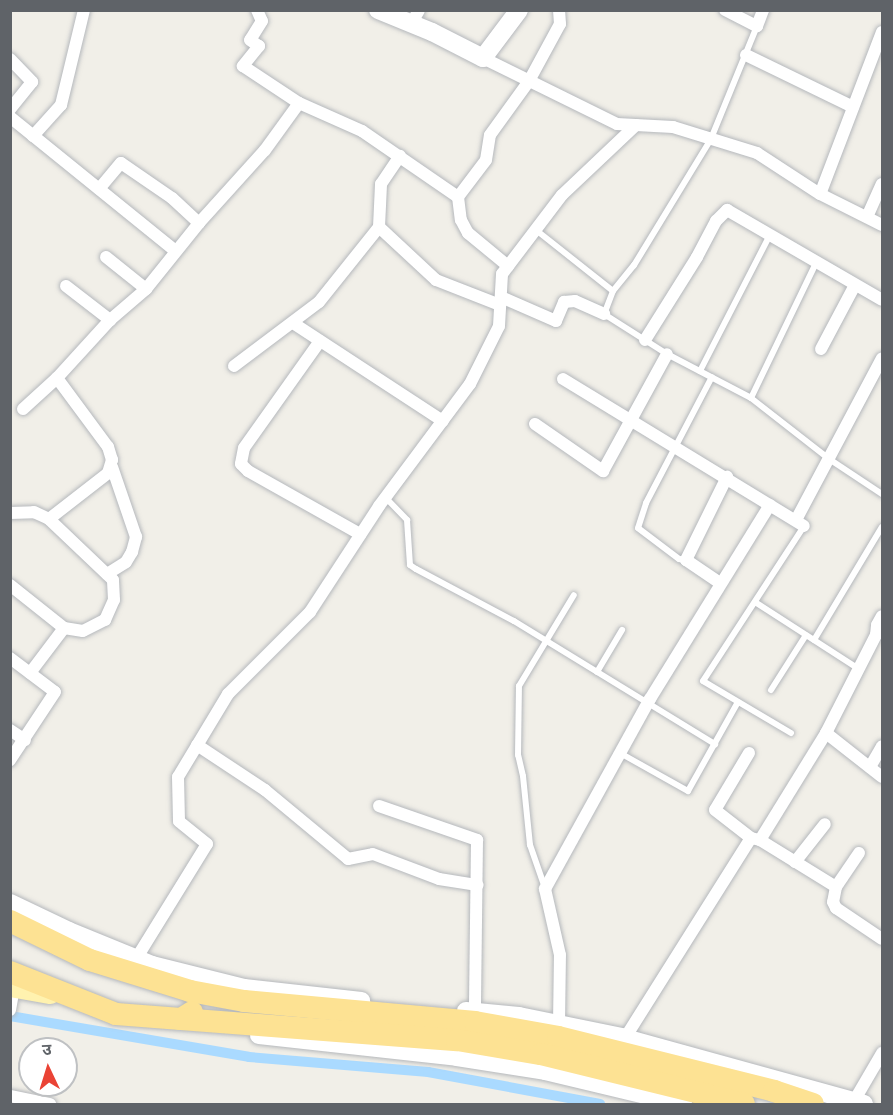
<!DOCTYPE html>
<meta charset="utf-8">
<style>
body{margin:0}
#map{position:relative;width:893px;height:1115px;overflow:hidden;background:#f1efe8;font-family:Overpass,"Noto Sans Devanagari",sans-serif}
div>[style]{position:absolute}
.canal>*{height:10px;margin:-5px;padding:0 5px;transform-origin:5px;border-radius:5px;background:#aadaff}
.roads{filter:drop-shadow(0 0 2px #b5b8bc) drop-shadow(0 0 2px #b5b8bc)}
.lane>*{height:6px;margin:-3px;padding:0 3px;transform-origin:3px;border-radius:3px;background:#fff}
.street>*{height:12px;margin:-6px;padding:0 6px;transform-origin:6px;border-radius:6px;background:#fff}
.secondary>*{height:18px;margin:-9px;padding:0 9px;transform-origin:9px;border-radius:9px;background:#fff}
.primary>*{height:20px;margin:-10px;padding:0 10px;transform-origin:10px;border-radius:10px;background:#fff2af}
.highway>*{height:22px;margin:-11px;padding:0 11px;transform-origin:11px;border-radius:11px;background:#fde293}
span{translate:-50% -50%;white-space:nowrap;text-align:center;line-height:1.15;-webkit-text-stroke:4.5px #fff;paint-order:stroke}
.frame{position:absolute;inset:0;border:12px solid #5f6368;pointer-events:none}
.north{position:absolute;left:18px;top:1037px;width:60px;height:60px;box-sizing:border-box;background:#fff;border:2px solid #bfc1c3;border-radius:50%;rotate:356deg;font-size:16px;font-weight:700;line-height:24px;text-align:center;color:#5f6368}
.north::after{content:'';display:block;margin:auto;width:21px;height:27px;background:#ea4335;clip-path:polygon(50% 0,100% 100%,50% 72%,0 100%)}
</style>
<div id="map">
<div class="canal">
<div style="left:10px;top:1016px;width:242px;rotate:9.7deg"></div>
<div style="left:249px;top:1057px;width:180px;rotate:4.8deg"></div>
<div style="left:428px;top:1072px;width:175px;rotate:10.5deg"></div>
</div>
<div class="roads">
<div class="lane">
<div style="left:757px;top:26px;width:122px;rotate:112.2deg"></div>
<div style="left:711px;top:139px;width:148px;rotate:121.4deg"></div>
<div style="left:634px;top:265px;width:33px;rotate:129deg"></div>
<div style="left:613px;top:291px;width:25px;rotate:111deg"></div>
<div style="left:604px;top:314px;width:75px;rotate:32.4deg"></div>
<div style="left:667px;top:354px;width:95px;rotate:27.6deg"></div>
<div style="left:751px;top:398px;width:99px;rotate:38deg"></div>
<div style="left:829px;top:459px;width:64px;rotate:33.4deg"></div>
<div style="left:536px;top:230px;width:98px;rotate:38.4deg"></div>
<div style="left:700px;top:371px;width:153px;rotate:-62.8deg"></div>
<div style="left:751px;top:398px;width:150px;rotate:-64.3deg"></div>
<div style="left:385px;top:497px;width:32px;rotate:46deg"></div>
<div style="left:407px;top:520px;width:45px;rotate:86.2deg"></div>
<div style="left:410px;top:565px;width:7px;rotate:34deg"></div>
<div style="left:416px;top:569px;width:111px;rotate:28deg"></div>
<div style="left:514px;top:621px;width:236px;rotate:31.5deg"></div>
<div style="left:686px;top:560px;width:7px;rotate:-172deg"></div>
<div style="left:679px;top:559px;width:51px;rotate:-142.9deg"></div>
<div style="left:638px;top:528px;width:26px;rotate:-72deg"></div>
<div style="left:646px;top:503px;width:142px;rotate:-62.4deg"></div>
<div style="left:755px;top:602px;width:124px;rotate:32.8deg"></div>
<div style="left:814px;top:640px;width:132px;rotate:-59deg"></div>
<div style="left:597px;top:672px;width:49px;rotate:-59.2deg"></div>
<div style="left:771px;top:690px;width:65px;rotate:-57.5deg"></div>
<div style="left:791px;top:733px;width:102px;rotate:-149.4deg"></div>
<div style="left:703px;top:681px;width:185px;rotate:-56.9deg"></div>
<div style="left:620px;top:753px;width:78px;rotate:29.2deg"></div>
<div style="left:688px;top:791px;width:102px;rotate:-60.7deg"></div>
<div style="left:545px;top:888px;width:46px;rotate:-109.2deg"></div>
<div style="left:530px;top:845px;width:69px;rotate:-95.8deg"></div>
<div style="left:523px;top:776px;width:22px;rotate:-103deg"></div>
<div style="left:518px;top:755px;width:69px;rotate:-89.2deg"></div>
<div style="left:519px;top:686px;width:106px;rotate:-58.9deg"></div>
</div>
<div class="street">
<div style="left:257px;top:10px;width:12px;rotate:66deg"></div>
<div style="left:262px;top:21px;width:22px;rotate:122deg"></div>
<div style="left:250px;top:40px;width:11px;rotate:34deg"></div>
<div style="left:259px;top:46px;width:26px;rotate:129deg"></div>
<div style="left:243px;top:66px;width:67px;rotate:33.5deg"></div>
<div style="left:299px;top:103px;width:69px;rotate:24deg"></div>
<div style="left:362px;top:131px;width:116px;rotate:34.5deg"></div>
<div style="left:458px;top:197px;width:23px;rotate:83deg"></div>
<div style="left:461px;top:220px;width:15px;rotate:62deg"></div>
<div style="left:468px;top:233px;width:52px;rotate:39.5deg"></div>
<div style="left:725px;top:10px;width:36px;rotate:27deg"></div>
<div style="left:757px;top:26px;width:17px;rotate:-69deg"></div>
<div style="left:411px;top:24px;width:16px;rotate:-60deg"></div>
<div style="left:882px;top:32px;width:173px;rotate:110.9deg"></div>
<div style="left:820px;top:194px;width:69px;rotate:26.6deg"></div>
<div style="left:746px;top:55px;width:119px;rotate:25.9deg"></div>
<div style="left:483px;top:58px;width:149px;rotate:26.2deg"></div>
<div style="left:617px;top:124px;width:56px;rotate:3.1deg"></div>
<div style="left:673px;top:127px;width:88px;rotate:17.2deg"></div>
<div style="left:757px;top:153px;width:75px;rotate:33.1deg"></div>
<div style="left:10px;top:59px;width:32px;rotate:46deg"></div>
<div style="left:32px;top:82px;width:35px;rotate:129deg"></div>
<div style="left:10px;top:117px;width:211px;rotate:39deg"></div>
<div style="left:33px;top:136px;width:42px;rotate:-47.9deg"></div>
<div style="left:61px;top:105px;width:98px;rotate:-76.4deg"></div>
<div style="left:99px;top:189px;width:34px;rotate:-50deg"></div>
<div style="left:121px;top:163px;width:62px;rotate:34.5deg"></div>
<div style="left:172px;top:198px;width:37px;rotate:43deg"></div>
<div style="left:458px;top:197px;width:46px;rotate:-52.9deg"></div>
<div style="left:486px;top:160px;width:25px;rotate:-81deg"></div>
<div style="left:490px;top:135px;width:67px;rotate:-54.2deg"></div>
<div style="left:529px;top:81px;width:65px;rotate:-61.5deg"></div>
<div style="left:560px;top:24px;width:14px;rotate:-94deg"></div>
<div style="left:867px;top:217px;width:36px;rotate:-66deg"></div>
<div style="left:379px;top:227px;width:78px;rotate:42.9deg"></div>
<div style="left:436px;top:280px;width:69px;rotate:21.3deg"></div>
<div style="left:106px;top:257px;width:51px;rotate:38.7deg"></div>
<div style="left:66px;top:286px;width:56px;rotate:37.7deg"></div>
<div style="left:501px;top:297px;width:60px;rotate:23.6deg"></div>
<div style="left:556px;top:321px;width:21px;rotate:-67deg"></div>
<div style="left:564px;top:302px;width:11px;rotate:-5deg"></div>
<div style="left:575px;top:301px;width:32px;rotate:24deg"></div>
<div style="left:293px;top:323px;width:179px;rotate:33.2deg"></div>
<div style="left:645px;top:340px;width:98px;rotate:-57.9deg"></div>
<div style="left:697px;top:257px;width:41px;rotate:-62.2deg"></div>
<div style="left:716px;top:221px;width:16px;rotate:-45deg"></div>
<div style="left:727px;top:210px;width:179px;rotate:30.1deg"></div>
<div style="left:320px;top:341px;width:131px;rotate:125.4deg"></div>
<div style="left:244px;top:448px;width:16px;rotate:101deg"></div>
<div style="left:241px;top:464px;width:10px;rotate:45deg"></div>
<div style="left:248px;top:471px;width:129px;rotate:29.4deg"></div>
<div style="left:821px;top:349px;width:72px;rotate:-62deg"></div>
<div style="left:234px;top:366px;width:106px;rotate:-37deg"></div>
<div style="left:319px;top:302px;width:96px;rotate:-51.3deg"></div>
<div style="left:379px;top:227px;width:43px;rotate:-87.3deg"></div>
<div style="left:381px;top:184px;width:34px;rotate:-56deg"></div>
<div style="left:563px;top:379px;width:282px;rotate:31.4deg"></div>
<div style="left:23px;top:409px;width:46px;rotate:-42.4deg"></div>
<div style="left:535px;top:424px;width:83px;rotate:34.7deg"></div>
<div style="left:603px;top:471px;width:133px;rotate:-61.3deg"></div>
<div style="left:10px;top:513px;width:24px;rotate:-2deg"></div>
<div style="left:34px;top:512px;width:17px;rotate:25deg"></div>
<div style="left:49px;top:519px;width:75px;rotate:-37.9deg"></div>
<div style="left:108px;top:473px;width:14px;rotate:-73deg"></div>
<div style="left:112px;top:460px;width:14px;rotate:-107deg"></div>
<div style="left:108px;top:447px;width:86px;rotate:-126.5deg"></div>
<div style="left:57px;top:378px;width:79px;rotate:-47.6deg"></div>
<div style="left:110px;top:320px;width:48px;rotate:-40.7deg"></div>
<div style="left:146px;top:289px;width:85px;rotate:-51.2deg"></div>
<div style="left:199px;top:223px;width:98px;rotate:-47.9deg"></div>
<div style="left:265px;top:150px;width:58px;rotate:-54.1deg"></div>
<div style="left:796px;top:520px;width:183px;rotate:-62deg"></div>
<div style="left:107px;top:574px;width:22px;rotate:-32deg"></div>
<div style="left:126px;top:562px;width:12px;rotate:-59deg"></div>
<div style="left:132px;top:552px;width:16px;rotate:-75deg"></div>
<div style="left:136px;top:537px;width:74px;rotate:-108.9deg"></div>
<div style="left:720px;top:583px;width:41px;rotate:-145.9deg"></div>
<div style="left:686px;top:560px;width:93px;rotate:-63.7deg"></div>
<div style="left:10px;top:585px;width:69px;rotate:38.5deg"></div>
<div style="left:64px;top:628px;width:19px;rotate:9deg"></div>
<div style="left:83px;top:631px;width:25px;rotate:-27deg"></div>
<div style="left:105px;top:620px;width:22px;rotate:-66deg"></div>
<div style="left:114px;top:600px;width:20px;rotate:-93deg"></div>
<div style="left:113px;top:580px;width:88px;rotate:-136.4deg"></div>
<div style="left:10px;top:658px;width:56px;rotate:37.1deg"></div>
<div style="left:55px;top:692px;width:82px;rotate:123.5deg"></div>
<div style="left:30px;top:673px;width:56px;rotate:-52.9deg"></div>
<div style="left:10px;top:730px;width:18px;rotate:34deg"></div>
<div style="left:826px;top:733px;width:71px;rotate:38.2deg"></div>
<div style="left:197px;top:745px;width:82px;rotate:33.5deg"></div>
<div style="left:265px;top:790px;width:108px;rotate:39.7deg"></div>
<div style="left:348px;top:859px;width:25px;rotate:-11deg"></div>
<div style="left:373px;top:854px;width:71px;rotate:20.7deg"></div>
<div style="left:439px;top:879px;width:39px;rotate:9deg"></div>
<div style="left:749px;top:753px;width:66px;rotate:120.8deg"></div>
<div style="left:715px;top:810px;width:46px;rotate:37.9deg"></div>
<div style="left:870px;top:767px;width:24px;rotate:-60deg"></div>
<div style="left:379px;top:806px;width:104px;rotate:19.1deg"></div>
<div style="left:477px;top:840px;width:172px;rotate:90.7deg"></div>
<div style="left:760px;top:840px;width:89px;rotate:31.7deg"></div>
<div style="left:859px;top:853px;width:41px;rotate:124.1deg"></div>
<div style="left:836px;top:887px;width:15px;rotate:101deg"></div>
<div style="left:833px;top:902px;width:7px;rotate:63deg"></div>
<div style="left:836px;top:908px;width:55px;rotate:34deg"></div>
<div style="left:795px;top:862px;width:48px;rotate:-51.7deg"></div>
<div style="left:136px;top:959px;width:135px;rotate:-58.3deg"></div>
<div style="left:207px;top:844px;width:36px;rotate:-141deg"></div>
<div style="left:179px;top:821px;width:44px;rotate:-91.3deg"></div>
<div style="left:178px;top:777px;width:97px;rotate:-58.9deg"></div>
<div style="left:228px;top:694px;width:116px;rotate:-45deg"></div>
<div style="left:310px;top:612px;width:126px;rotate:-56.9deg"></div>
<div style="left:379px;top:506px;width:152px;rotate:-53.3deg"></div>
<div style="left:470px;top:384px;width:65px;rotate:-63.4deg"></div>
<div style="left:499px;top:326px;width:52px;rotate:-86.7deg"></div>
<div style="left:502px;top:274px;width:99px;rotate:-52.8deg"></div>
<div style="left:562px;top:195px;width:102px;rotate:-43.4deg"></div>
<div style="left:10px;top:1010px;width:22px;rotate:-80deg"></div>
<div style="left:559px;top:1024px;width:69px;rotate:-89.2deg"></div>
<div style="left:560px;top:955px;width:68px;rotate:-102.8deg"></div>
<div style="left:545px;top:889px;width:217px;rotate:-61.1deg"></div>
<div style="left:650px;top:699px;width:228px;rotate:-58.3deg"></div>
<div style="left:625px;top:1038px;width:236px;rotate:-57.8deg"></div>
<div style="left:751px;top:838px;width:9px;rotate:13deg"></div>
<div style="left:760px;top:840px;width:126px;rotate:-58.3deg"></div>
<div style="left:826px;top:733px;width:110px;rotate:-63deg"></div>
<div style="left:876px;top:635px;width:10px;rotate:-84deg"></div>
<div style="left:877px;top:625px;width:10px;rotate:-61deg"></div>
<div style="left:10px;top:1096px;width:41px;rotate:11.3deg"></div>
<div style="left:854px;top:1101px;width:56px;rotate:-59.7deg"></div>
</div>
<div class="secondary">
<div style="left:378px;top:10px;width:58px;rotate:22.2deg"></div>
<div style="left:432px;top:32px;width:57px;rotate:27deg"></div>
<div style="left:483px;top:58px;width:60px;rotate:-53.1deg"></div>
<div style="left:10px;top:903px;width:65px;rotate:25.4deg"></div>
<div style="left:69px;top:931px;width:90px;rotate:22.3deg"></div>
<div style="left:152px;top:965px;width:95px;rotate:14deg"></div>
<div style="left:244px;top:988px;width:118px;rotate:6.3deg"></div>
<div style="left:466px;top:1011px;width:53px;rotate:5.4deg"></div>
<div style="left:519px;top:1016px;width:104px;rotate:11.6deg"></div>
<div style="left:621px;top:1037px;width:252px;rotate:15.4deg"></div>
<div style="left:259px;top:1035px;width:199px;rotate:6.3deg"></div>
<div style="left:457px;top:1057px;width:89px;rotate:9deg"></div>
<div style="left:545px;top:1071px;width:142px;rotate:13.4deg"></div>
</div>
<div class="primary">
<div style="left:10px;top:987px;width:41px;rotate:9.9deg"></div>
</div>
<div class="highway">
<div style="left:10px;top:921px;width:89px;rotate:26deg"></div>
<div style="left:90px;top:960px;width:105px;rotate:17.2deg"></div>
<div style="left:190px;top:991px;width:55px;rotate:10.5deg"></div>
<div style="left:244px;top:1001px;width:232px;rotate:5.2deg"></div>
<div style="left:475px;top:1022px;width:84px;rotate:10.2deg"></div>
<div style="left:558px;top:1037px;width:223px;rotate:14deg"></div>
<div style="left:774px;top:1091px;width:41px;rotate:18.4deg"></div>
<div style="left:10px;top:972px;width:114px;rotate:21.6deg"></div>
<div style="left:116px;top:1014px;width:65px;rotate:4.4deg"></div>
<div style="left:181px;top:1019px;width:13px;rotate:-32deg"></div>
<div style="left:181px;top:1019px;width:277px;rotate:4.4deg"></div>
<div style="left:457px;top:1040px;width:85px;rotate:9.5deg"></div>
<div style="left:541px;top:1054px;width:209px;rotate:13.8deg"></div>
</div>
</div>
<div class="frame"></div>
<div class="north">उ</div>
</div>
